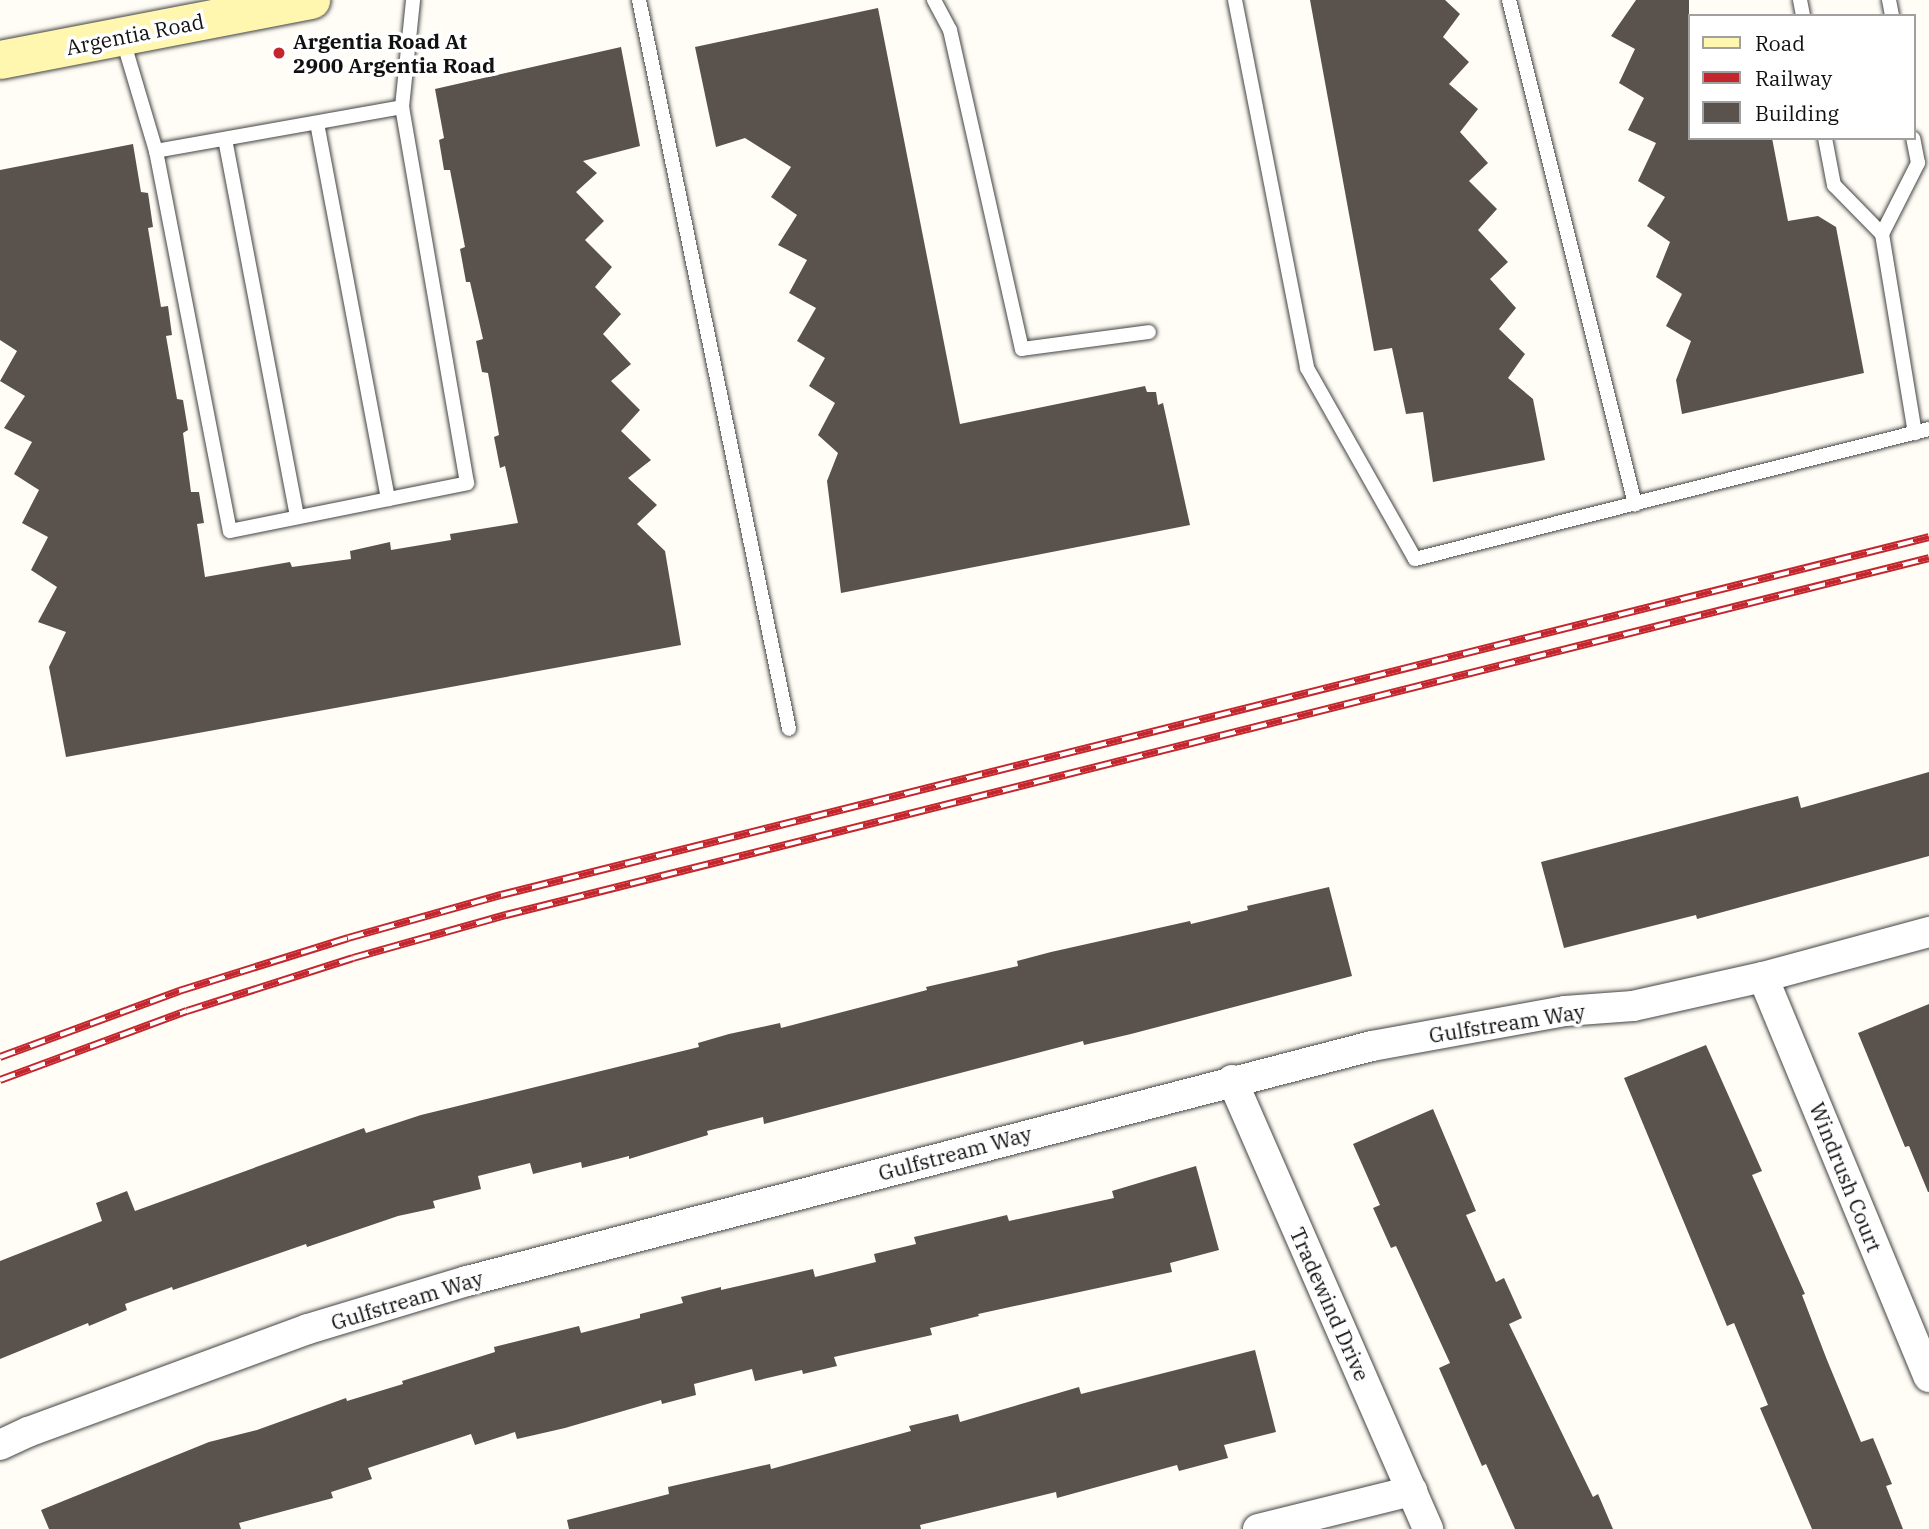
<!DOCTYPE html>
<style>
body{margin:0}
#map{position:relative;width:1929px;height:1529px;overflow:hidden;background:#fffdf5;font-family:"IBM Plex Serif",serif}
div>[style]{position:absolute}
.building>*{inset:0;background:#5a524d}
.roads{filter:drop-shadow(0 0 2px #444) drop-shadow(0 0 2px #444)}
.lane>*{height:14px;margin:-7px;padding:0 7px;transform-origin:7px;border-radius:7px;background:#fff}
.street>*{height:30px;margin:-15px;padding:0 15px;transform-origin:15px;border-radius:15px;background:#fff}
.secondary>*{height:38px;margin:-19px;padding:0 19px;transform-origin:19px;border-radius:19px;background:#fff6b0}
.rail>*{height:8px;margin-top:-4px;transform-origin:0;background:repeating-linear-gradient(90deg,#fff 0 16px,#c4262e 0 32px);box-sizing:border-box;border-block:2px solid #c4262e}
.dots>*{width:19px;height:19px;translate:-50% -50%;box-sizing:border-box;border:4px solid #fff;border-radius:50%}
span{translate:-50% -50%;white-space:nowrap;text-align:center;line-height:1.15;-webkit-text-stroke:7px #fff;paint-order:stroke}
.street-label{font-size:21px;color:#111}
.poi-label{font-size:21px;color:#111;font-weight:700}
.left{translate:0 -50%;text-align:left}
.legend{position:absolute;left:1688px;top:14px;width:228px;height:126px;box-sizing:border-box;background:#fff;border:2px solid #a0a0a0;margin:0;padding:9px 12px;list-style:none;font-size:21px;color:#111}
.legend li{display:flex;align-items:center;gap:14px;height:35px}
.legend b{width:35px;border:2px solid #a0a0a0}
</style>
<div id="map">
<div class="building">
<div style="clip-path:polygon(1310px 0,1445px 0,1460px 14px,1443px 37px,1469px 62px,1449px 84px,1478px 109px,1460px 132px,1488px 163px,1469px 181px,1497px 209px,1478px 230px,1508px 262px,1490px 279px,1516px 308px,1499px 329px,1525px 354px,1508px 378px,1533px 399px,1545px 460px,1433px 482px,1423px 412px,1406px 414px,1392px 348px,1374px 351px)"></div>
<div style="clip-path:polygon(1636px 0,1689px 0,1689px 138px,1772px 138px,1788px 221px,1818px 216px,1836px 227px,1864px 373px,1682px 414px,1676px 380px,1691px 341px,1666px 326px,1682px 294px,1656px 277px,1670px 242px,1647px 226px,1665px 197px,1638px 181px,1656px 143px,1628px 130px,1644px 98px,1619px 83px,1635px 49px,1611px 36px)"></div>
<div style="clip-path:polygon(878px 8px,960px 424px,1145px 386px,1147px 392px,1156px 392px,1158px 405px,1163px 403px,1190px 525px,841px 593px,827px 481px,838px 453px,818px 435px,835px 403px,809px 386px,825px 358px,797px 341px,816px 308px,789px 293px,807px 260px,778px 245px,797px 215px,771px 197px,791px 167px,745px 138px,716px 147px,695px 47px)"></div>
<div style="clip-path:polygon(621px 47px,640px 146px,583px 161px,597px 173px,576px 192px,604px 221px,585px 240px,612px 267px,595px 287px,621px 314px,603px 334px,631px 364px,611px 381px,640px 410px,621px 431px,651px 460px,628px 478px,657px 505px,637px 524px,665px 551px,681px 645px,66px 757px,49px 667px,66px 632px,38px 622px,57px 587px,31px 570px,48px 537px,22px 523px,39px 490px,14px 474px,32px 442px,4px 428px,25px 396px,0 381px,17px 351px,0 340px,0 170px,133px 144px,141px 192px,148px 193px,153px 227px,148px 228px,161px 307px,168px 306px,172px 335px,166px 336px,177px 399px,183px 400px,188px 430px,183px 433px,191px 492px,199px 492px,204px 523px,197px 524px,205px 577px,290px 562px,292px 567px,351px 559px,350px 551px,390px 542px,391px 550px,451px 540px,450px 534px,518px 523px,505px 466px,500px 468px,494px 437px,499px 435px,488px 373px,482px 372px,476px 341px,483px 339px,470px 282px,466px 282px,460px 249px,465px 247px,450px 170px,444px 170px,439px 140px,444px 138px,435px 89px)"></div>
<div style="clip-path:polygon(1929px 772px,1929px 856px,1697px 919px,1696px 915px,1564px 948px,1541px 862px,1798px 796px,1801px 808px)"></div>
<div style="clip-path:polygon(1329px 887px,1352px 976px,1131px 1034px,1084px 1045px,1083px 1041px,764px 1124px,763px 1117px,707px 1131px,708px 1135px,629px 1159px,629px 1156px,582px 1168px,581px 1162px,533px 1174px,530px 1163px,478px 1176px,481px 1189px,433px 1201px,435px 1208px,398px 1216px,307px 1247px,306px 1244px,173px 1290px,172px 1287px,125px 1304px,127px 1310px,89px 1326px,88px 1323px,0 1359px,0 1261px,102px 1221px,96px 1203px,127px 1191px,135px 1211px,364px 1128px,366px 1133px,421px 1115px,699px 1047px,698px 1043px,729px 1034px,780px 1023px,781px 1028px,927px 990px,926px 987px,1018px 966px,1017px 961px,1051px 952px,1190px 921px,1191px 924px,1248px 910px,1247px 906px)"></div>
<div style="clip-path:polygon(1929px 1004px,1929px 1192px,1928px 1192px,1909px 1146px,1905px 1147px,1858px 1033px)"></div>
<div style="clip-path:polygon(1706px 1045px,1762px 1171px,1752px 1175px,1805px 1294px,1802px 1295px,1827px 1360px,1861px 1442px,1873px 1438px,1892px 1484px,1886px 1486px,1903px 1529px,1812px 1529px,1760px 1408px,1768px 1405px,1734px 1323px,1727px 1326px,1624px 1078px)"></div>
<div style="clip-path:polygon(1433px 1109px,1476px 1211px,1466px 1215px,1496px 1282px,1504px 1278px,1522px 1318px,1509px 1324px,1593px 1497px,1598px 1494px,1613px 1529px,1515px 1529px,1486px 1464px,1482px 1466px,1439px 1368px,1450px 1363px,1396px 1246px,1391px 1248px,1373px 1208px,1380px 1205px,1353px 1144px)"></div>
<div style="clip-path:polygon(1196px 1166px,1219px 1250px,1170px 1263px,1172px 1272px,978px 1314px,979px 1316px,930px 1328px,932px 1335px,834px 1357px,837px 1366px,803px 1374px,802px 1370px,755px 1381px,752px 1369px,694px 1384px,696px 1395px,662px 1404px,661px 1400px,565px 1428px,517px 1439px,515px 1432px,475px 1445px,471px 1434px,368px 1468px,372px 1479px,331px 1492px,333px 1498px,239px 1523px,241px 1529px,49px 1529px,41px 1510px,209px 1442px,257px 1430px,346px 1398px,347px 1401px,403px 1384px,402px 1381px,495px 1352px,494px 1347px,579px 1326px,581px 1333px,640px 1318px,640px 1314px,683px 1303px,681px 1297px,721px 1287px,721px 1290px,813px 1269px,815px 1277px,876px 1262px,874px 1254px,916px 1244px,914px 1237px,1007px 1215px,1009px 1221px,1114px 1198px,1112px 1191px)"></div>
<div style="clip-path:polygon(1255px 1350px,1276px 1432px,1224px 1445px,1228px 1458px,1179px 1471px,1177px 1465px,1057px 1498px,1056px 1492px,920px 1525px,921px 1529px,569px 1529px,567px 1520px,669px 1494px,668px 1487px,770px 1464px,771px 1469px,911px 1431px,909px 1426px,958px 1414px,960px 1422px,1079px 1387px,1081px 1394px)"></div>
</div>
<div class="roads">
<div class="lane">
<div style="left:639px;top:0;width:744px;rotate:78.37deg"></div>
<div style="left:934px;top:0;width:34px;rotate:62deg"></div>
<div style="left:950px;top:30px;width:327px;rotate:77.3deg"></div>
<div style="left:1022px;top:349px;width:128px;rotate:-7.6deg"></div>
<div style="left:1235px;top:0;width:375px;rotate:78.9deg"></div>
<div style="left:1307px;top:368px;width:219px;rotate:60.5deg"></div>
<div style="left:1415px;top:559px;width:530px;rotate:-14.19deg"></div>
<div style="left:1509px;top:0;width:520px;rotate:75.96deg"></div>
<div style="left:1800px;top:0;width:16px;rotate:79deg"></div>
<div style="left:1889px;top:0;width:16px;rotate:79deg"></div>
<div style="left:122px;top:37px;width:119px;rotate:73.4deg"></div>
<div style="left:156px;top:151px;width:250px;rotate:-10.1deg"></div>
<div style="left:317px;top:123px;width:383px;rotate:79.3deg"></div>
<div style="left:1825px;top:138px;width:48px;rotate:79.2deg"></div>
<div style="left:1834px;top:185px;width:69px;rotate:45.6deg"></div>
<div style="left:1882px;top:234px;width:202px;rotate:80.6deg"></div>
<div style="left:225px;top:139px;width:385px;rotate:79.2deg"></div>
<div style="left:156px;top:151px;width:387px;rotate:79deg"></div>
<div style="left:230px;top:531px;width:242px;rotate:-11.4deg"></div>
<div style="left:467px;top:483px;width:382px;rotate:-99.8deg"></div>
<div style="left:402px;top:107px;width:108px;rotate:-84.1deg"></div>
<div style="left:1882px;top:234px;width:80px;rotate:-63.1deg"></div>
<div style="left:1918px;top:163px;width:25px;rotate:-101deg"></div>
</div>
<div class="street">
<div style="left:1763px;top:977px;width:433px;rotate:67.5deg"></div>
<div style="left:1232px;top:1080px;width:490px;rotate:66.4deg"></div>
<div style="left:0;top:1445px;width:31px;rotate:-25deg"></div>
<div style="left:28px;top:1432px;width:298px;rotate:-20.2deg"></div>
<div style="left:308px;top:1329px;width:166px;rotate:-16.8deg"></div>
<div style="left:467px;top:1281px;width:935px;rotate:-14.56deg"></div>
<div style="left:1372px;top:1046px;width:196px;rotate:-10.3deg"></div>
<div style="left:1565px;top:1011px;width:68px;rotate:-4.2deg"></div>
<div style="left:1633px;top:1006px;width:133px;rotate:-12.6deg"></div>
<div style="left:1763px;top:977px;width:172px;rotate:-15.2deg"></div>
<div style="left:1258px;top:1529px;width:159px;rotate:-13.9deg"></div>
</div>
<div class="secondary">
<div style="left:0;top:60px;width:317px;rotate:-10.9deg"></div>
</div>
</div>
<div class="rail">
<div style="left:0;top:1057px;width:191px;rotate:-20.2deg"></div>
<div style="left:179px;top:991px;width:177px;rotate:-17.4deg"></div>
<div style="left:348px;top:938px;width:159px;rotate:-15.7deg"></div>
<div style="left:501px;top:895px;width:1472px;rotate:-14.07deg"></div>
<div style="left:0;top:1080px;width:199px;rotate:-20.3deg"></div>
<div style="left:187px;top:1011px;width:174px;rotate:-17.7deg"></div>
<div style="left:353px;top:958px;width:159px;rotate:-15.7deg"></div>
<div style="left:506px;top:915px;width:1467px;rotate:-14.08deg"></div>
</div>
<div class="dots">
<div style="left:279px;top:53px;background:#c4262e"></div>
</div>
<div class="street-label">
<span style="left:135px;top:34px;rotate:-11deg">Argentia Road</span>
<span style="left:1507px;top:1023px;rotate:-9deg">Gulfstream Way</span>
<span style="left:955px;top:1153px;rotate:-15deg">Gulfstream Way</span>
<span style="left:1846px;top:1177px;rotate:68deg">Windrush Court</span>
<span style="left:407px;top:1300px;rotate:-17deg">Gulfstream Way</span>
<span style="left:1330px;top:1304px;rotate:66deg">Tradewind Drive</span>
</div>
<div class="poi-label">
<span class="left" style="left:293px;top:53px">Argentia Road At<br>2900 Argentia Road</span>
</div>
<ul class="legend">
<li><b style="height:9px;background:#fff6b0"></b>Road</li>
<li><b style="height:9px;background:#c4262e"></b>Railway</li>
<li><b style="height:19px;background:#5a524d"></b>Building</li>
</ul>
</div>
